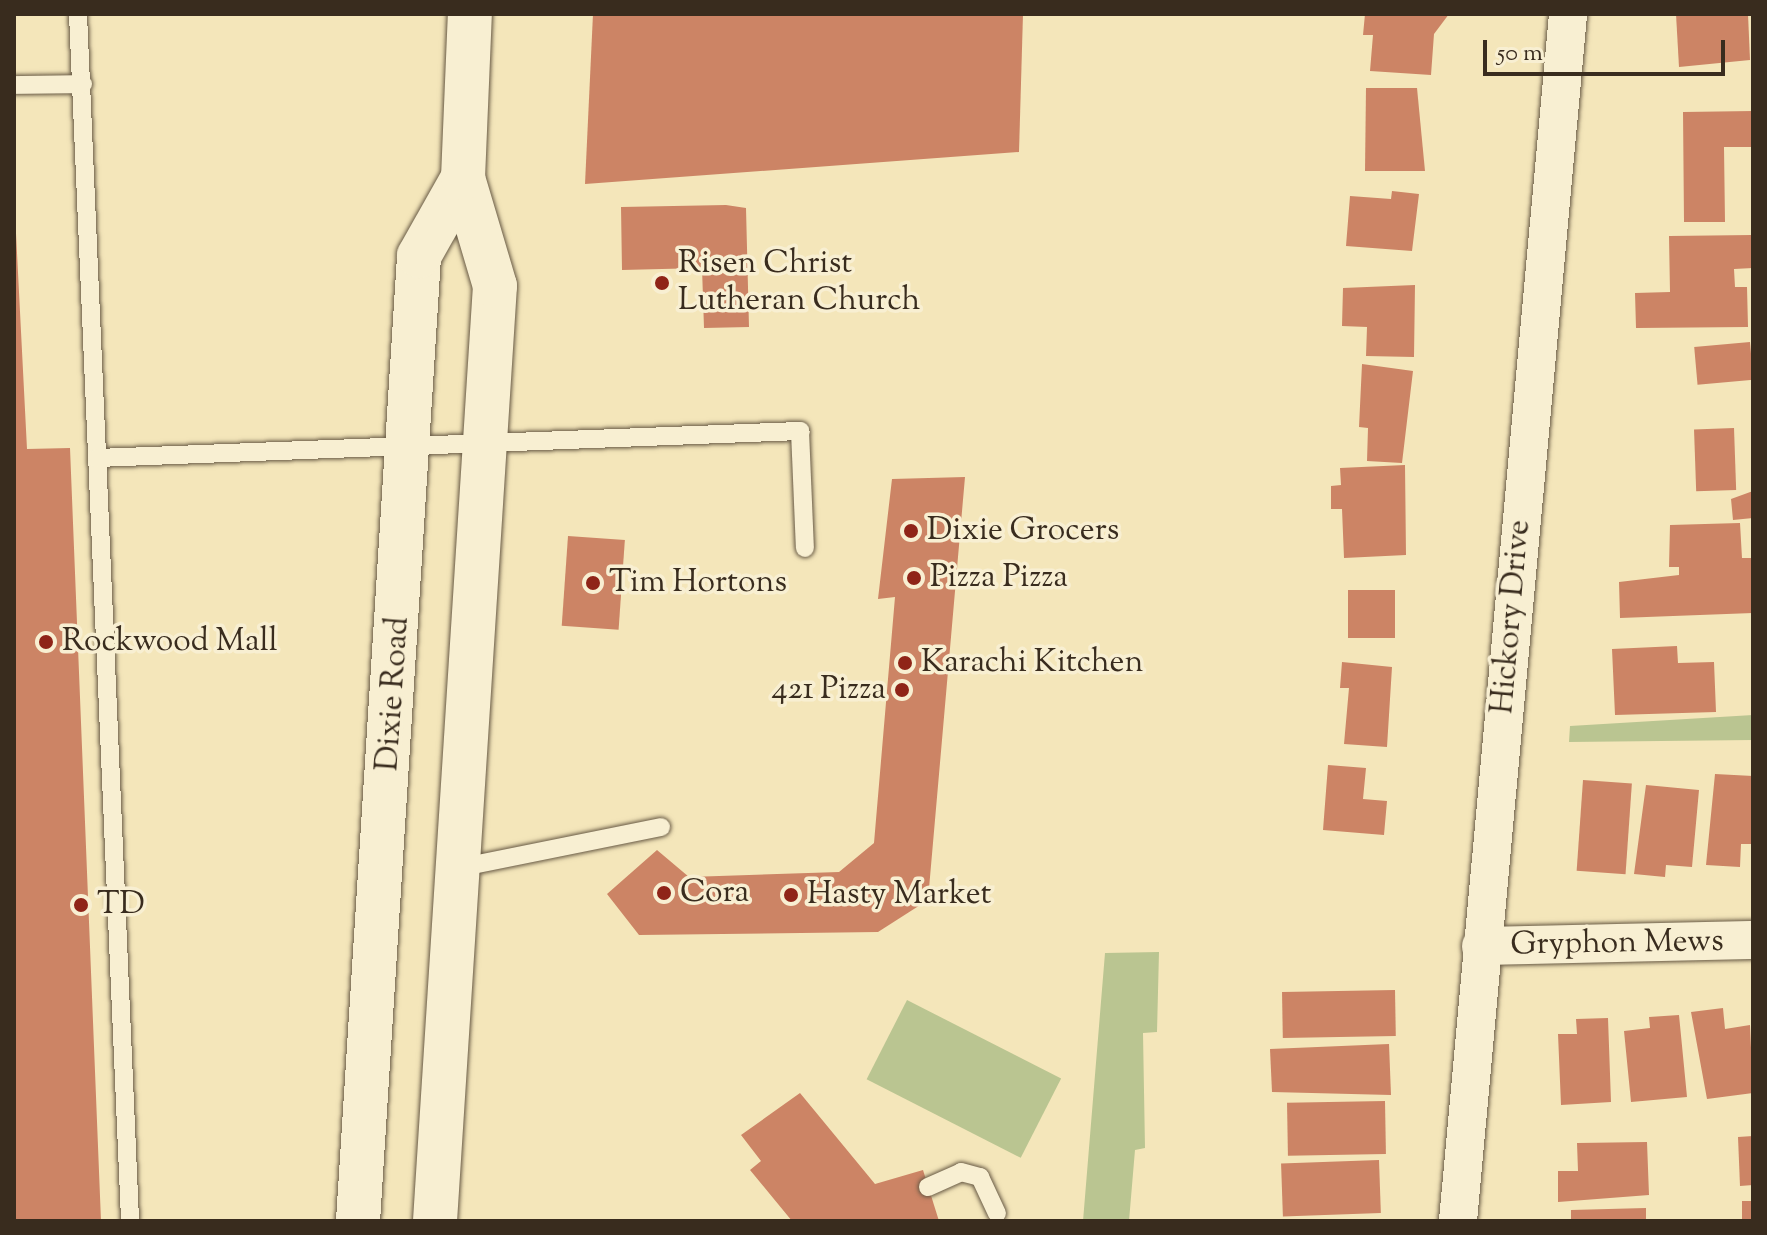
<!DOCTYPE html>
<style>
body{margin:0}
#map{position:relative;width:1767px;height:1235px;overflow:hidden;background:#f4e6ba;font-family:"Sorts Mill Goudy",serif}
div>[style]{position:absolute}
.green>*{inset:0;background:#bac591;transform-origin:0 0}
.building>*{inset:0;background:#cc8465;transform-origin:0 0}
.roads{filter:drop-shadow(0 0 2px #685a45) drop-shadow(0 0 2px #685a45)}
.lane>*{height:18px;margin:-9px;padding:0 9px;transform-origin:9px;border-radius:9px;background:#f8efd2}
.street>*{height:38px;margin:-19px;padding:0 19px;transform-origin:19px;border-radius:19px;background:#f8efd2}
.secondary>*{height:44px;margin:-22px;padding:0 22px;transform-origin:22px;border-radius:22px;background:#f8efd2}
.dots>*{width:22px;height:22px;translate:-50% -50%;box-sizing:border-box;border:4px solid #f8efd2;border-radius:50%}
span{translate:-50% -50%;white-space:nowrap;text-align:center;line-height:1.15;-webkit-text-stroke:7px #f8efd2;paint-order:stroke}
.poi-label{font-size:32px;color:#392c1e}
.left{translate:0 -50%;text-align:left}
.right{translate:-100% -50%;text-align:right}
.street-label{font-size:32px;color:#392c1e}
.frame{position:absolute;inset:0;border:16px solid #392c1e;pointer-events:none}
.scale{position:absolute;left:1483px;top:40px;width:242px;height:36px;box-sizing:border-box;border:4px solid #392c1e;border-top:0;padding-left:10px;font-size:24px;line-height:28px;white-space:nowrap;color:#392c1e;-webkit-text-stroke:6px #f8efd2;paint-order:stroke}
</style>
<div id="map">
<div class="green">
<div style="clip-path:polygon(1753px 715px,1753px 740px,1569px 742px,1570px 726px)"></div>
<div style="clip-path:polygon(1159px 952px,1157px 1032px,1143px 1033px,1145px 1148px,1135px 1150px,1129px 1221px,1083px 1221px,1105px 953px)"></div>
<div style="left:907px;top:1000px;width:173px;height:89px;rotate:27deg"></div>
</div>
<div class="building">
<div style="clip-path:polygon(593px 14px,1023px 14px,1019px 152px,585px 184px)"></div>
<div style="clip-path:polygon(1365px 14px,1449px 14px,1434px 34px,1431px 75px,1370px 71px,1373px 35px,1363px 35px)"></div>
<div style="clip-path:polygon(1676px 14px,1748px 14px,1750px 60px,1679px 67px)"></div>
<div style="clip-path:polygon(1366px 88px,1417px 88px,1425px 171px,1365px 171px)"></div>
<div style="clip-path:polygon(1753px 111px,1753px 147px,1724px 147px,1725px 222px,1684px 222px,1683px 112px)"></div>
<div style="clip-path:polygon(1392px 191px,1419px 194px,1412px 251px,1346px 246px,1350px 196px,1391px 199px)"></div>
<div style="clip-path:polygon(14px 194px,27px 449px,70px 448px,101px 1221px,14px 1221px)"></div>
<div style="clip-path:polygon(726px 205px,746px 208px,749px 327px,704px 328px,702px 268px,622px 270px,621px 207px)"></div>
<div style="clip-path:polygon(1752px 235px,1753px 268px,1734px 269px,1735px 287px,1747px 287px,1748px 327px,1636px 328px,1635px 293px,1670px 292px,1669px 236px)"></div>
<div style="clip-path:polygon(1415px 285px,1414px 357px,1366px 356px,1367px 327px,1342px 326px,1343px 288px)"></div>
<div style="left:1750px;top:342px;width:38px;height:56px;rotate:85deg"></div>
<div style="clip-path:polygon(1362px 364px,1413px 371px,1402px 463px,1367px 461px,1368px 428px,1359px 427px)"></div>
<div style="left:1734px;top:428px;width:62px;height:40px;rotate:88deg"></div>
<div style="clip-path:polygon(1405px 465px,1406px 555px,1344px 558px,1342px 509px,1331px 509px,1331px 486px,1341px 485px,1340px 468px)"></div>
<div style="clip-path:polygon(965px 477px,928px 900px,878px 932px,639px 935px,607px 894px,657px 850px,689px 877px,839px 872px,874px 843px,895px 597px,878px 599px,892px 479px)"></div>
<div style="clip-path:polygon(1753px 491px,1753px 518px,1733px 520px,1731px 499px)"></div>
<div style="clip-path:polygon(1740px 523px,1742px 558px,1752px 558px,1753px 613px,1620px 618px,1619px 582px,1679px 575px,1679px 567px,1669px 567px,1670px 525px)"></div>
<div style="left:568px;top:536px;width:57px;height:90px;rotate:4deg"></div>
<div style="left:1395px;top:590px;width:48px;height:47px;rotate:90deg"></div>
<div style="clip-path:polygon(1677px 646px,1678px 663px,1714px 662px,1716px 712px,1615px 715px,1612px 649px)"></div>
<div style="clip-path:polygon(1342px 662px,1392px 667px,1387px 747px,1344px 744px,1349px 688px,1340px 688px)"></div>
<div style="clip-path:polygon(1328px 765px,1366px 768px,1363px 799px,1387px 801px,1384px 835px,1323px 830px)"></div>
<div style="clip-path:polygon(1715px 774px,1753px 776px,1753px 844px,1741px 844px,1740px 867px,1706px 865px)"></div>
<div style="left:1583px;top:780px;width:49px;height:91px;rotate:4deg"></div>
<div style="clip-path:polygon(1646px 785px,1699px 790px,1692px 867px,1666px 865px,1665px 877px,1634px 874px)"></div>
<div style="left:1395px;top:990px;width:46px;height:113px;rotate:89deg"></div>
<div style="clip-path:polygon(1723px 1008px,1725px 1029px,1750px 1025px,1753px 1093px,1707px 1099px,1691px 1012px)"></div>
<div style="clip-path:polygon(1679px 1015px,1687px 1097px,1631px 1102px,1624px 1031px,1650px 1028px,1649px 1017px)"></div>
<div style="clip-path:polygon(1608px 1018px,1611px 1102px,1561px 1105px,1558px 1034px,1577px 1034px,1576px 1019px)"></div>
<div style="clip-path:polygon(1389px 1044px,1391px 1095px,1272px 1092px,1270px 1049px)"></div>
<div style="clip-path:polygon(800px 1093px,875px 1184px,923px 1170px,939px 1221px,792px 1221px,750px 1170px,761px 1161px,741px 1135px)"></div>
<div style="left:1385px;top:1101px;width:53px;height:98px;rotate:89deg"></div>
<div style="clip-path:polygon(1753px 1136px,1753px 1185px,1740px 1186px,1738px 1137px)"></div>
<div style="clip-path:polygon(1647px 1142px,1649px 1195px,1558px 1202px,1558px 1171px,1578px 1171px,1577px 1143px)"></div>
<div style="left:1379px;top:1160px;width:53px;height:98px;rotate:88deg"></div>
<div style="left:1753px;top:1201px;width:20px;height:11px;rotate:90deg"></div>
<div style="clip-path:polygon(1646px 1208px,1646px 1221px,1571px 1221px,1571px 1210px)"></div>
</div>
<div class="roads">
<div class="lane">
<div style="left:78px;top:14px;width:1208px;rotate:87.53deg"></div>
<div style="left:14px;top:85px;width:69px;rotate:-0.8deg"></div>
<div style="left:97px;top:458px;width:704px;rotate:-2.2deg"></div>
<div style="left:800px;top:431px;width:117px;rotate:87.6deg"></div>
<div style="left:463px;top:867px;width:202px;rotate:-11.4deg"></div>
<div style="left:928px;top:1187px;width:36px;rotate:-24deg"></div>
<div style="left:961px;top:1172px;width:20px;rotate:15deg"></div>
<div style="left:980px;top:1177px;width:40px;rotate:65deg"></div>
</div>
<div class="street">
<div style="left:1481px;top:946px;width:272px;rotate:-1.3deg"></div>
<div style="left:1458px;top:1221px;width:1212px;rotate:-84.79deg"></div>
</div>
<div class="secondary">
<div style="left:358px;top:1221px;width:967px;rotate:-86.38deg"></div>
<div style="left:419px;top:256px;width:90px;rotate:-60.6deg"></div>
<div style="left:435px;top:1221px;width:937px;rotate:-86.33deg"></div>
<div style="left:495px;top:286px;width:113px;rotate:-106.5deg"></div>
<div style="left:463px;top:178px;width:164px;rotate:-87.6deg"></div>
</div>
</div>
<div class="dots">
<div style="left:662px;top:283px;background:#8f2418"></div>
<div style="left:911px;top:531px;background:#8f2418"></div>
<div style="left:914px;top:578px;background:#8f2418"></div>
<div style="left:593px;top:583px;background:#8f2418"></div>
<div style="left:46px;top:642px;background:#8f2418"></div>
<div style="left:905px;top:663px;background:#8f2418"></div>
<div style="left:902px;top:690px;background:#8f2418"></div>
<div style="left:664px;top:893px;background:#8f2418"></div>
<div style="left:791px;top:895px;background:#8f2418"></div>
<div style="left:81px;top:905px;background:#8f2418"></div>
</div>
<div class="poi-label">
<span class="left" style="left:678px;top:283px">Risen Christ<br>Lutheran Church</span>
<span class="left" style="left:927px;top:531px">Dixie Grocers</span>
<span class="left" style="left:930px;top:578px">Pizza Pizza</span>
<span class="left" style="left:609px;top:583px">Tim Hortons</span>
<span class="left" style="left:62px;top:642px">Rockwood Mall</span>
<span class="left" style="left:921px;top:663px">Karachi Kitchen</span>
<span class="right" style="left:886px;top:690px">421 Pizza</span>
<span class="left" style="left:680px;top:893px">Cora</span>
<span class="left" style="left:807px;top:895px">Hasty Market</span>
<span class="left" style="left:97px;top:905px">TD</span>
</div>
<div class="street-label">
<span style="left:1512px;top:617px;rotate:-85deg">Hickory Drive</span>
<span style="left:394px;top:694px;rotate:-86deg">Dixie Road</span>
<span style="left:1617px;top:944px;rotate:-1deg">Gryphon Mews</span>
</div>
<div class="frame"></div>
<div class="scale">50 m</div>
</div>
